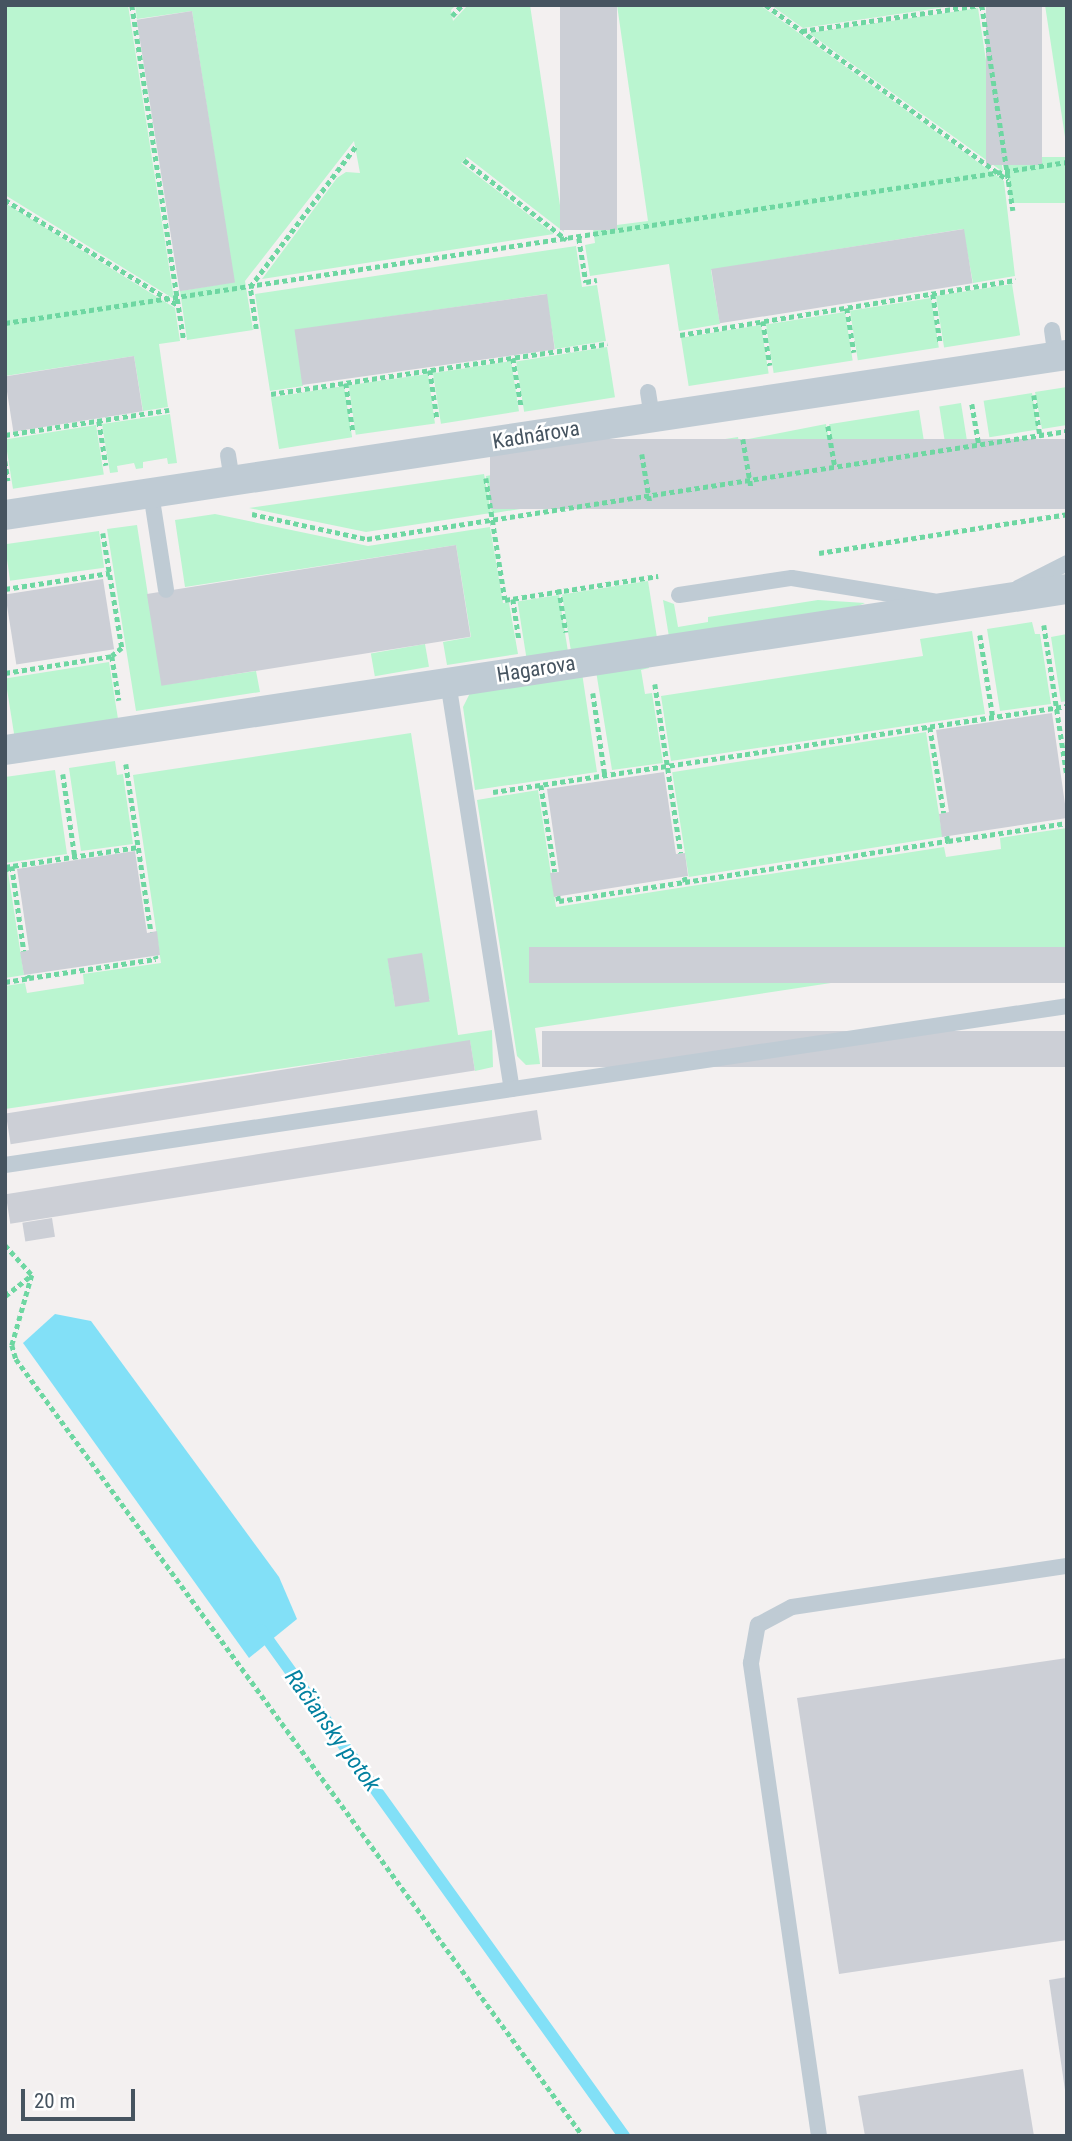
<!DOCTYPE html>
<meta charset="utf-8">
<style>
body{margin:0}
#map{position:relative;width:1072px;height:2141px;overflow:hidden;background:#f3f0f0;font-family:"Roboto Condensed",sans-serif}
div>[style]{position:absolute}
.green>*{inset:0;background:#baf5d0;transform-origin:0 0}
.water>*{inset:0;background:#82e0f7}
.stream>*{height:12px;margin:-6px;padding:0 6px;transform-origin:6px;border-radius:6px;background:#82e0f7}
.building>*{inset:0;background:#cccfd6;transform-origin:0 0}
.path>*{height:4.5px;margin-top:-2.25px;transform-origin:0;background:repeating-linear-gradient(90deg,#6ed7a2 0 5px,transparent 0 8.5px)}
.service>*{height:16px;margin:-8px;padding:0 8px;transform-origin:8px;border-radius:8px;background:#bfcbd4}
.minor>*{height:30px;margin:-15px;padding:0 15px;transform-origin:15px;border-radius:15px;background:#bfcbd4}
span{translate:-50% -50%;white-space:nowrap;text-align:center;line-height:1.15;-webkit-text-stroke:5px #fff;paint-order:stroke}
.street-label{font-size:21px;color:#465460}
.water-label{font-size:23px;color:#0381a0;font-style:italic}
.frame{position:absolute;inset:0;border:7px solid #465460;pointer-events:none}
.scale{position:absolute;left:21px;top:2089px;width:114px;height:32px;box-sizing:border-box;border:4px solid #465460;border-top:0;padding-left:9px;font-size:21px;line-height:24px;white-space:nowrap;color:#465460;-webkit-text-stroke:5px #fff;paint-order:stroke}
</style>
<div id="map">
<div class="green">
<div style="clip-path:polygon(5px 5px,128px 5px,174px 299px,5px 195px)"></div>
<div style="clip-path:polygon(135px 5px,456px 5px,451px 10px,453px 21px,468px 5px,530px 5px,564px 232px,467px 157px,461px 163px,554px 234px,262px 279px,337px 178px,346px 172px,360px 173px,354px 141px,245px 281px,253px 330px,187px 340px,180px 291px,234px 282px,192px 11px,137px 19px)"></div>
<div style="clip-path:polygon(617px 5px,760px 5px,1004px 181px,1015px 276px,973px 283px,963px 229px,795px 256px,711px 270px,720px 324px,679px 331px,669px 264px,590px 276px,585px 245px,595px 243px,593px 228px,648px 221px)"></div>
<div style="clip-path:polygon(771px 5px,959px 5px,803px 28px)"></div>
<div style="clip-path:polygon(1045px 5px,1067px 5px,1067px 150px)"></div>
<div style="clip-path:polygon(978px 8px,1003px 172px,809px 33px,939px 14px)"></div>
<div style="left:1067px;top:157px;width:46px;height:58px;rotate:90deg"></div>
<div style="clip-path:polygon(5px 203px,175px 308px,180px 341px,159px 344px,168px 407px,143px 411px,134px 356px,5px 376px)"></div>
<div style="clip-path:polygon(576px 246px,582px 287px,597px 285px,606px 341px,555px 349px,546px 294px,379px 318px,296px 331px,303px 386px,270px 391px,255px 294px)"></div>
<div style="left:1012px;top:284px;width:52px;height:77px;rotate:81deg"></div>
<div style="left:931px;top:298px;width:50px;height:82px;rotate:81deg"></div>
<div style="left:845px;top:312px;width:49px;height:80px;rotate:81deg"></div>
<div style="left:761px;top:325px;width:49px;height:81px;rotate:81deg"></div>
<div style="left:607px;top:347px;width:51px;height:92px;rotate:81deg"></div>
<div style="left:511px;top:361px;width:51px;height:79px;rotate:81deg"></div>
<div style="left:428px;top:374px;width:50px;height:80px;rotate:82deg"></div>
<div style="left:344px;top:386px;width:52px;height:74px;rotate:81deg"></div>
<div style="clip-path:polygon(1067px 387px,1067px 425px,1042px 429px,1035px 392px)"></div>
<div style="left:1032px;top:393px;width:37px;height:49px;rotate:81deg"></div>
<div style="left:961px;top:403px;width:38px;height:22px;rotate:81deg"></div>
<div style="left:919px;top:410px;width:37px;height:91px;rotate:81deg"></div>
<div style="clip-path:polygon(170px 414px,177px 463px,168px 464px,167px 458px,143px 462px,143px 468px,136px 469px,134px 463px,117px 466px,118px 472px,110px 473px,102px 424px)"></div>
<div style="left:826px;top:424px;width:38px;height:79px;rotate:79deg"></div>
<div style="left:96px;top:425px;width:50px;height:92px;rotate:81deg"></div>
<div style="left:738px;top:437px;width:37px;height:93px;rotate:81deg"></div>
<div style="left:637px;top:452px;width:38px;height:153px;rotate:81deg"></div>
<div style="clip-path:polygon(484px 474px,491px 513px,366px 532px,249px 508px)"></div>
<div style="clip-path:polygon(215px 514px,368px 546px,490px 527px,503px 603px,509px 603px,518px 654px,447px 665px,443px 642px,471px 637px,456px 545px,185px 587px,175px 520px)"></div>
<div style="clip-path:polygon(137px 525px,162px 685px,256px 671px,260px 692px,136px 711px,107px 529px)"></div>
<div style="left:99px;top:531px;width:37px;height:95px;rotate:82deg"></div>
<div style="left:648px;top:581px;width:59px;height:87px;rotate:81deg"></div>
<div style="left:559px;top:595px;width:58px;height:42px;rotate:81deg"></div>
<div style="clip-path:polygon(663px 600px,674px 604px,678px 627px,708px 622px,708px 617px,818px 600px,865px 603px,845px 612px,669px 637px)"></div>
<div style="clip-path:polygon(1032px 622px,1035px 634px,1040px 634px,1051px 704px,1000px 711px,987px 629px)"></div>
<div style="clip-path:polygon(972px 631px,985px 714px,671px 761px,661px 696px,923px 656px,920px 639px)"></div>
<div style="clip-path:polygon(1067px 634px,1067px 701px,1061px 702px,1051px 637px)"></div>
<div style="left:425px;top:644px;width:23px;height:55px;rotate:80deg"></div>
<div style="left:109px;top:662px;width:61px;height:105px;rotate:81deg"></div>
<div style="clip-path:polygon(648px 663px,649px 668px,641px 670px,645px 694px,652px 693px,663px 763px,612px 770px,596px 671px)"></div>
<div style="clip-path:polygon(582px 673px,597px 772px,475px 790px,463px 707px,472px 689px)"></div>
<div style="left:926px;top:732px;width:106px;height:257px;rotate:81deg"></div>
<div style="clip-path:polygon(evenodd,411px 733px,458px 1035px,492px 1030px,493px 1067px,475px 1071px,470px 1041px,5px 1109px,5px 986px,25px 983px,27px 993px,84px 984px,83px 974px,161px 963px,133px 775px,411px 733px,388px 959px,430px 1000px,395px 1006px,388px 959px)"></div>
<div style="clip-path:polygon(115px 761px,117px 775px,123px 774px,133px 844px,81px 851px,69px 768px)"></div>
<div style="clip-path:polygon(55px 770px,67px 854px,5px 863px,5px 777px)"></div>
<div style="clip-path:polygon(538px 790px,556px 907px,944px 847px,946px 857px,1001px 849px,1000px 838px,1067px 828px,1067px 947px,535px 1028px,540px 1064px,526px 1065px,517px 1056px,477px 800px)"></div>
<div style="clip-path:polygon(8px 872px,24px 975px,5px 978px,5px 873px)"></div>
</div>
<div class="water">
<div style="clip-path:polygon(55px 1314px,91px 1321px,279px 1577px,297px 1619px,249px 1658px,23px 1343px)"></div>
</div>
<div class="stream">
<div style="left:261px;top:1630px;width:623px;rotate:54.34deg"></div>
</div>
<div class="building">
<div style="left:560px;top:5px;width:57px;height:225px"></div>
<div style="left:986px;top:5px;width:56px;height:160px"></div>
<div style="left:192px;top:11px;width:275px;height:56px;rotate:81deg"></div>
<div style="left:964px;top:229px;width:55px;height:256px;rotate:81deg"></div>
<div style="left:547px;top:294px;width:56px;height:255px;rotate:82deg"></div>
<div style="left:134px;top:356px;width:56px;height:131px;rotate:81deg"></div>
<div style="left:1067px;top:439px;width:70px;height:577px;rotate:90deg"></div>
<div style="left:456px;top:545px;width:93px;height:313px;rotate:81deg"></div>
<div style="left:103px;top:579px;width:71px;height:99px;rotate:81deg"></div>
<div style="clip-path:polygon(1052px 713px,1067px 818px,942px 837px,939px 814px,949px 812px,936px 730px)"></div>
<div style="clip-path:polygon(664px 772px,676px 854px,685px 853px,688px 876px,554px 897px,550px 873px,559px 872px,547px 789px)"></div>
<div style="clip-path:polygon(135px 851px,147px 933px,157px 931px,160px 955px,24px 975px,20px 952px,29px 950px,17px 869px)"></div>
<div style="left:1067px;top:947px;width:36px;height:538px;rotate:90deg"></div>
<div style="left:422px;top:953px;width:49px;height:35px;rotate:81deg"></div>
<div style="left:1067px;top:1031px;width:36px;height:525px;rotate:90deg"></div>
<div style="left:470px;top:1040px;width:31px;height:470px;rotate:81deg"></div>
<div style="left:537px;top:1110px;width:30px;height:538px;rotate:81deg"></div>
<div style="left:52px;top:1218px;width:19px;height:30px;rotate:81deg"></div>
<div style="clip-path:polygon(1067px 1658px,1067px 1940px,839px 1974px,797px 1698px)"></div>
<div style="clip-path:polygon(1067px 1977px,1067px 2090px,1065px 2090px,1049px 1980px)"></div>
<div style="clip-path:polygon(1023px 2069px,1034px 2136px,865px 2136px,858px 2096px)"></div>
</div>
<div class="path">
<div style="left:132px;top:5px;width:339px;rotate:81.2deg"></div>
<div style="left:766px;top:5px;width:299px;rotate:35.9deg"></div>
<div style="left:982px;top:5px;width:208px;rotate:81.4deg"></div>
<div style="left:452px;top:16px;width:15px;rotate:-48deg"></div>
<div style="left:802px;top:31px;width:180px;rotate:-8.3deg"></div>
<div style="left:464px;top:160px;width:130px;rotate:37.8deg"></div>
<div style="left:5px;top:200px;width:202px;rotate:31.3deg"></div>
<div style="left:579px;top:238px;width:45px;rotate:81deg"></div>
<div style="left:586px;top:282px;width:11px;rotate:-10deg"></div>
<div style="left:933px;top:294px;width:48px;rotate:81.5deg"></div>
<div style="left:847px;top:308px;width:45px;rotate:81deg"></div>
<div style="left:763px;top:321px;width:45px;rotate:81deg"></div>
<div style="left:5px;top:323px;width:1074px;rotate:-8.62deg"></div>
<div style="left:256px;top:329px;width:42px;rotate:-98.1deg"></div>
<div style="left:250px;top:287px;width:176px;rotate:-53.1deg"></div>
<div style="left:680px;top:335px;width:340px;rotate:-9.3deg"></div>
<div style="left:513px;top:358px;width:48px;rotate:80.3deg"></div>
<div style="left:430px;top:370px;width:49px;rotate:81.7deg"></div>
<div style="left:346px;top:383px;width:49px;rotate:81.7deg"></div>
<div style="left:271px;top:394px;width:340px;rotate:-8.5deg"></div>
<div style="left:1034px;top:395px;width:40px;rotate:81.5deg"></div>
<div style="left:972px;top:404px;width:42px;rotate:80.3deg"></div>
<div style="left:99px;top:421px;width:45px;rotate:81deg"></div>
<div style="left:828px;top:426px;width:42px;rotate:80.3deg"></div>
<div style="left:5px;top:435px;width:166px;rotate:-8.7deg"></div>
<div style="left:743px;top:439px;width:49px;rotate:80.5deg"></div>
<div style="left:642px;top:454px;width:50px;rotate:80.7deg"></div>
<div style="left:5px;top:461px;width:20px;rotate:81deg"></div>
<div style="left:486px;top:478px;width:123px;rotate:81.1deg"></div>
<div style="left:505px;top:600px;width:155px;rotate:-8.9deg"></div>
<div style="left:252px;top:514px;width:118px;rotate:12.3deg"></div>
<div style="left:367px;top:539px;width:708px;rotate:-8.77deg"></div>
<div style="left:103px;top:533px;width:117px;rotate:80.6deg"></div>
<div style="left:122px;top:648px;width:13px;rotate:141deg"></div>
<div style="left:112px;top:656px;width:45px;rotate:81deg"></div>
<div style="left:819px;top:553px;width:251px;rotate:-8.9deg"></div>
<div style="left:5px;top:589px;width:106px;rotate:-8.7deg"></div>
<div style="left:559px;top:589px;width:44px;rotate:80.8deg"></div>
<div style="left:513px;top:599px;width:40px;rotate:81.5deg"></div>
<div style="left:1044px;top:625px;width:153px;rotate:81.3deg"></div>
<div style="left:980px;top:635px;width:83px;rotate:81deg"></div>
<div style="left:5px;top:673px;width:108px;rotate:-9deg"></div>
<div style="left:655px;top:684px;width:171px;rotate:81.3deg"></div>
<div style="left:593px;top:693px;width:83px;rotate:81.7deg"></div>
<div style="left:930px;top:727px;width:87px;rotate:80.8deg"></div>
<div style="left:126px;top:764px;width:170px;rotate:81.5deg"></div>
<div style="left:63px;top:774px;width:84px;rotate:81.8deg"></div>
<div style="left:541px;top:785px;width:88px;rotate:80.9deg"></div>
<div style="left:493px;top:792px;width:580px;rotate:-8.52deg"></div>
<div style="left:947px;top:836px;width:5px;rotate:79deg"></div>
<div style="left:948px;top:841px;width:120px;rotate:-8.6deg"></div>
<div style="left:5px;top:867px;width:135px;rotate:-8.5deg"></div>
<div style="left:5px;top:870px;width:8px;rotate:-30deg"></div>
<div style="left:12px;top:866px;width:86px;rotate:82deg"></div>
<div style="left:685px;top:882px;width:266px;rotate:-8.9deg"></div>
<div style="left:558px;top:896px;width:5px;rotate:79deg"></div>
<div style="left:559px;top:901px;width:127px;rotate:-8.6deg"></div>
<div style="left:685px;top:882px;width:5px;rotate:-101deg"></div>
<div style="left:28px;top:975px;width:3px;rotate:72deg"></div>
<div style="left:29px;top:978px;width:128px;rotate:-8.5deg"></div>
<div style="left:156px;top:959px;width:3px;rotate:-108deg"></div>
<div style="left:5px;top:982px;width:24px;rotate:-9deg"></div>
<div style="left:5px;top:1245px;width:40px;rotate:48deg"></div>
<div style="left:32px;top:1275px;width:73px;rotate:105.9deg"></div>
<div style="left:12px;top:1345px;width:15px;rotate:74deg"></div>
<div style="left:16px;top:1359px;width:962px;rotate:53.88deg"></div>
<div style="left:5px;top:1296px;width:34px;rotate:-38deg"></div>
</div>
<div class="service">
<div style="left:1052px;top:330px;width:27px;rotate:82deg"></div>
<div style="left:648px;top:392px;width:26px;rotate:81deg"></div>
<div style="left:228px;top:455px;width:26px;rotate:81deg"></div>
<div style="left:151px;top:493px;width:98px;rotate:81.2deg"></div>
<div style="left:1018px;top:588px;width:55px;rotate:-27deg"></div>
<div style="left:679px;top:595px;width:114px;rotate:-8.6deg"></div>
<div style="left:792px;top:578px;width:143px;rotate:9.3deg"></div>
<div style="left:448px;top:682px;width:412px;rotate:81.1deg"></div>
<div style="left:5px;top:1165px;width:1074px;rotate:-8.51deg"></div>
<div style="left:819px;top:2136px;width:478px;rotate:-98.2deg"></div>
<div style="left:751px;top:1663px;width:39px;rotate:-80deg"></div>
<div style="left:758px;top:1625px;width:38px;rotate:-28deg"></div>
<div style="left:792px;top:1607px;width:278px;rotate:-8.5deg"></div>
</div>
<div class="minor">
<div style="left:5px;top:515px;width:1074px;rotate:-8.57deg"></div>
<div style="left:5px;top:750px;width:1074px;rotate:-8.62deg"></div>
</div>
<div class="street-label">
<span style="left:536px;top:435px;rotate:-9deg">Kadnárova</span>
<span style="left:536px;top:669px;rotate:-9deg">Hagarova</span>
</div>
<div class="water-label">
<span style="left:332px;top:1731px;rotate:54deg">Račiansky potok</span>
</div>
<div class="frame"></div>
<div class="scale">20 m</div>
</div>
